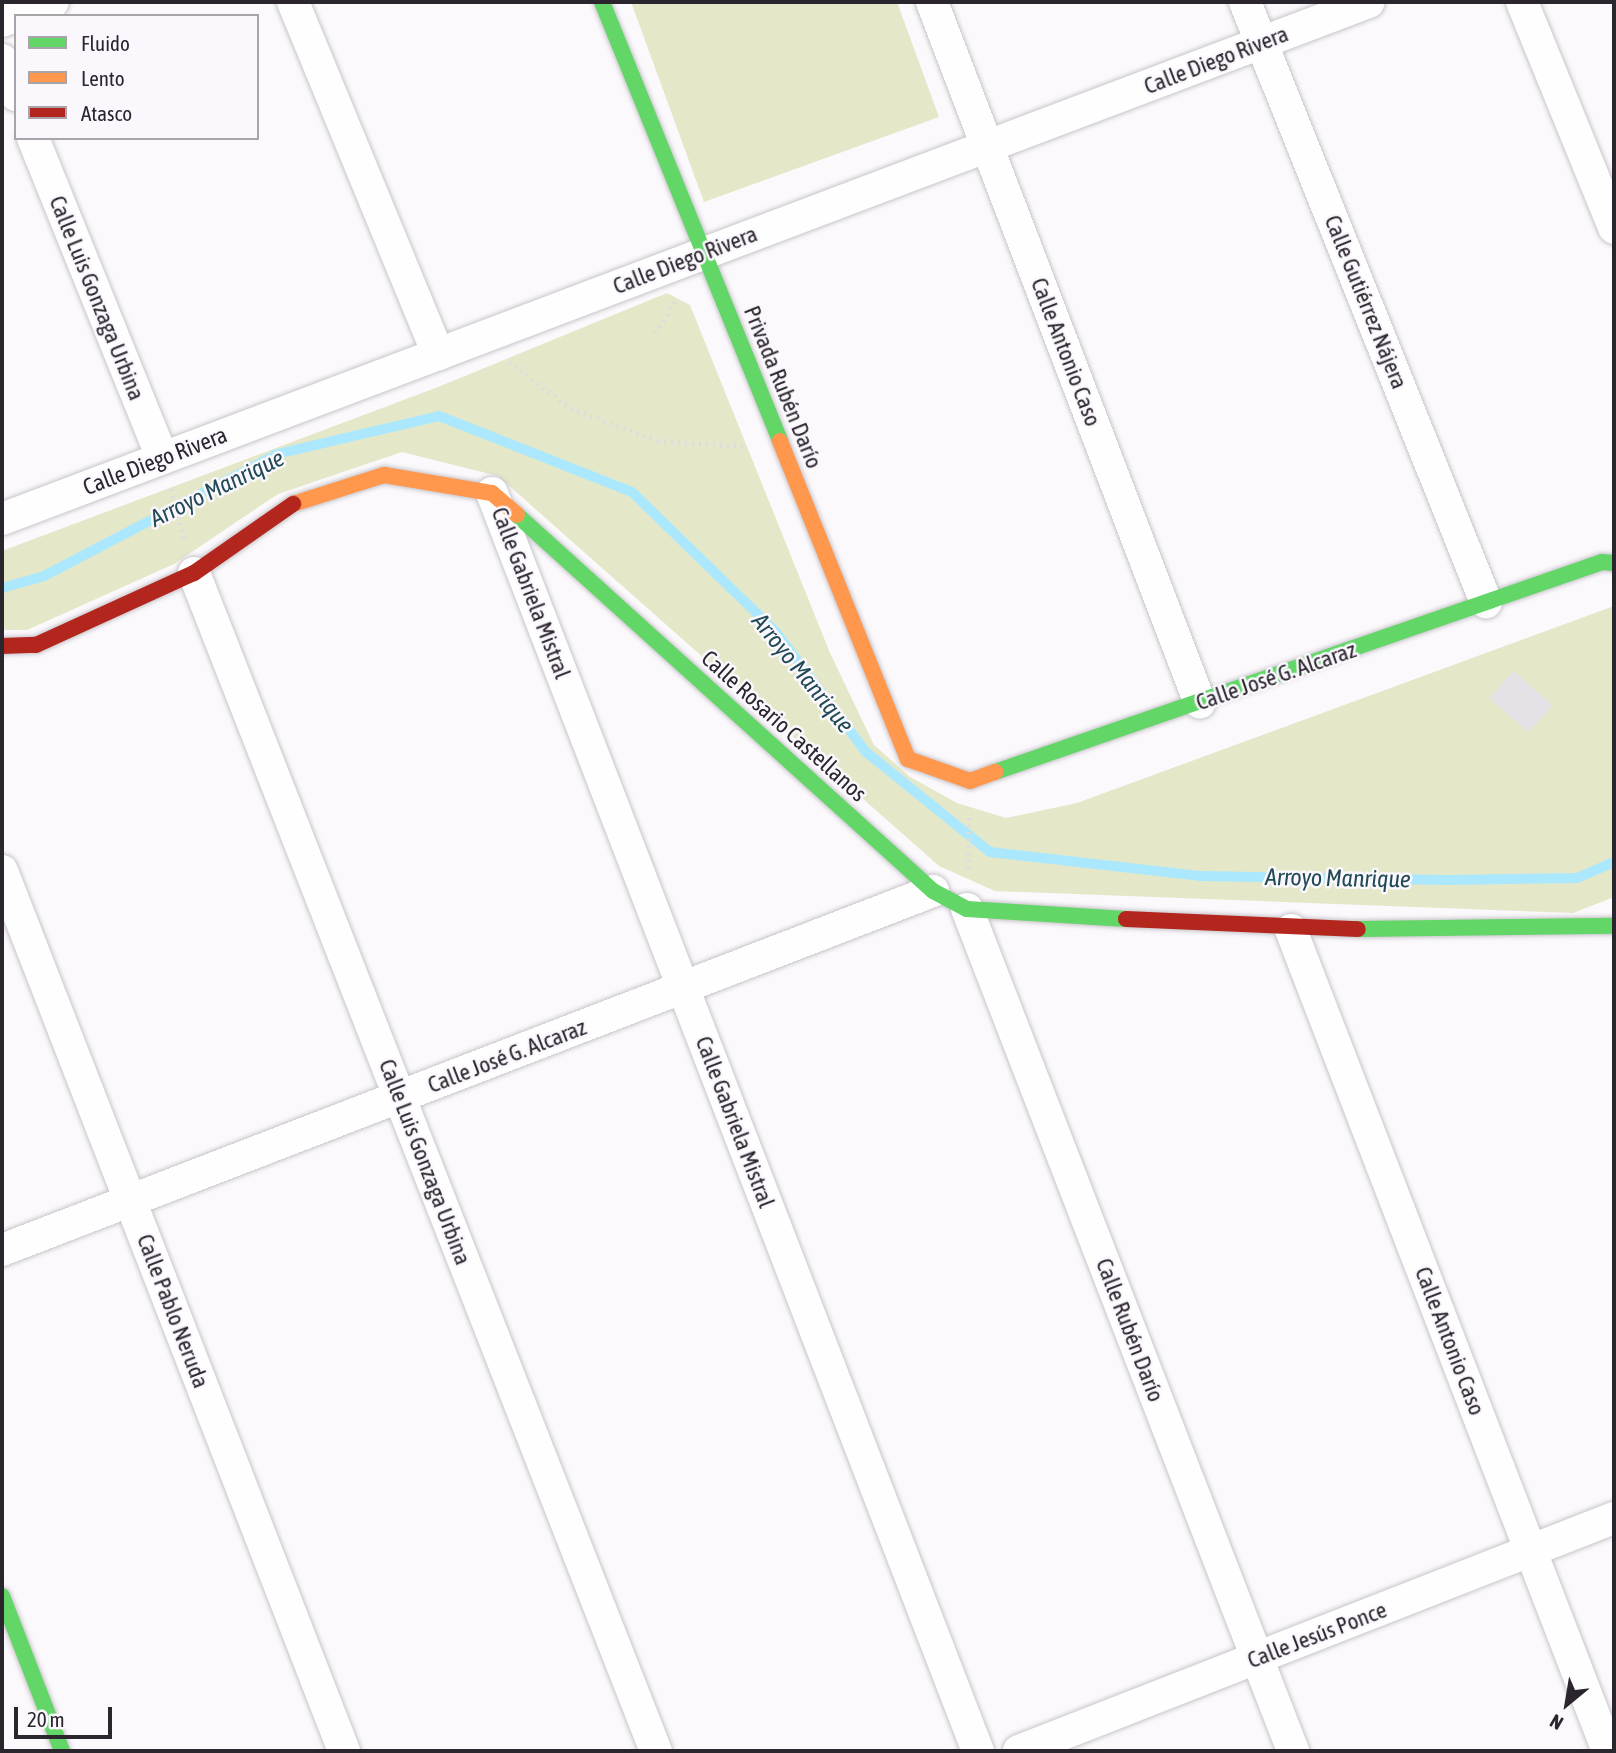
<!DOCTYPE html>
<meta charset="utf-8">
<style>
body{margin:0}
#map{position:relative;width:1616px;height:1753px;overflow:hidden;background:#fbf9fc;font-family:"Asap Condensed",sans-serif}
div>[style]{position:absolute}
.green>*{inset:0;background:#e4e8c8}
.stream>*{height:10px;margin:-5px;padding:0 5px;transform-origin:5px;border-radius:5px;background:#abe8fe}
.building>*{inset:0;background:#e5e1e7;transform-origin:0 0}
.path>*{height:4.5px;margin-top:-2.25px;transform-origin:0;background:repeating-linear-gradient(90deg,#deddde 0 2px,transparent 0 7px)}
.roads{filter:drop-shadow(0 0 2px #c8c5ca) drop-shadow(0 0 2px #c8c5ca)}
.street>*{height:32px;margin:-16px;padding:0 16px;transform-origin:16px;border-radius:16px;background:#fefeff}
.fast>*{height:16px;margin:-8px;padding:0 8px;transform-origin:8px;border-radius:8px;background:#63d668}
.slow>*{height:16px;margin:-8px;padding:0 8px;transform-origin:8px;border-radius:8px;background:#ff974d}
.jam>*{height:16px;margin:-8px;padding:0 8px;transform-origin:8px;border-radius:8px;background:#b3261e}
span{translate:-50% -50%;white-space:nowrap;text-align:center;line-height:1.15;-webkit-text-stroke:5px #fbf8fd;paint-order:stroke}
.street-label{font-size:23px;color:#2b252e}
.water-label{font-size:24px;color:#214956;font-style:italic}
.frame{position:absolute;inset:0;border:4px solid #2b252e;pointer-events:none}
.legend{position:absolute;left:14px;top:14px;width:245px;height:126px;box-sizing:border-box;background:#fbf8fd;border:2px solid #a8a4aa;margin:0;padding:9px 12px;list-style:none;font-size:21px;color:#2b252e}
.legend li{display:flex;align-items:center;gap:14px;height:35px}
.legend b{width:35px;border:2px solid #a8a4aa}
.north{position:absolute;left:1532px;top:1669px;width:70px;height:70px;-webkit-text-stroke:5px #fbf8fd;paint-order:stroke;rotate:210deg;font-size:19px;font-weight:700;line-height:28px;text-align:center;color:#2b252e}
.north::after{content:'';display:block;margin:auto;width:24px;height:32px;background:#2b252e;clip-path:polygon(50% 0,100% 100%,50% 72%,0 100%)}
.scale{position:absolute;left:14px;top:1707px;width:98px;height:32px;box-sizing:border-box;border:4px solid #2b252e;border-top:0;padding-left:9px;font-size:21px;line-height:24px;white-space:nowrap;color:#2b252e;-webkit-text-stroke:5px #fbf8fd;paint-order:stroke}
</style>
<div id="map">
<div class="green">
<div style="clip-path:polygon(631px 2px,897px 2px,939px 117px,704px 202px)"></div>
<div style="clip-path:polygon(667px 293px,690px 305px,830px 653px,874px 745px,910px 777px,957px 803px,1006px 818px,1077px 803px,1614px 606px,1614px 897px,1573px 913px,995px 891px,939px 866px,498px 476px,402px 452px,278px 494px,174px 564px,27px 630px,2px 630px,2px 551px,438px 387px)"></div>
</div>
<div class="stream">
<div style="left:2px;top:588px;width:44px;rotate:-15.9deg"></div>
<div style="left:44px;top:576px;width:263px;rotate:-27.6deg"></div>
<div style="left:277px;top:454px;width:166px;rotate:-13.2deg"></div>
<div style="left:439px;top:416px;width:207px;rotate:21.5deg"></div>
<div style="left:632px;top:492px;width:199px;rotate:44.2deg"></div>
<div style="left:775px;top:631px;width:151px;rotate:53.1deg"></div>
<div style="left:866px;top:752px;width:159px;rotate:38.9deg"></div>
<div style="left:990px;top:852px;width:211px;rotate:6.5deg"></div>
<div style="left:1200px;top:876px;width:248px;rotate:0.9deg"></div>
<div style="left:1448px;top:880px;width:129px;rotate:-0.9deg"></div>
<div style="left:1577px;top:878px;width:40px;rotate:-23.4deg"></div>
</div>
<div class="building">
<div style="left:1513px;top:671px;width:52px;height:36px;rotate:41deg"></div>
</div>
<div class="path">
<div style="left:655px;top:333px;width:41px;rotate:-57.8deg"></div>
<div style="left:509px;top:362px;width:77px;rotate:36.6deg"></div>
<div style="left:571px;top:408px;width:92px;rotate:21deg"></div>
<div style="left:657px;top:441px;width:88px;rotate:3.3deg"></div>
<div style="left:171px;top:489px;width:51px;rotate:75.1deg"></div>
<div style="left:968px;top:869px;width:54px;rotate:-88.9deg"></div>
</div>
<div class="roads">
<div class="street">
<div style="left:293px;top:2px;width:381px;rotate:67.6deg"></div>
<div style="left:932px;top:2px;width:750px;rotate:69.08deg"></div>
<div style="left:1245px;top:2px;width:647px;rotate:68.12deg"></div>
<div style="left:1522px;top:2px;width:244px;rotate:67.8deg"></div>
<div style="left:2px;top:21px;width:54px;rotate:-20.4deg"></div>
<div style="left:2px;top:60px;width:38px;rotate:68deg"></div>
<div style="left:33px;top:138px;width:345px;rotate:68deg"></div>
<div style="left:492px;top:493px;width:1349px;rotate:68.88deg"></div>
<div style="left:2px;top:519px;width:1461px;rotate:-20.72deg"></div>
<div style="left:194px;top:573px;width:1265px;rotate:68.59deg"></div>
<div style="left:2px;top:871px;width:944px;rotate:68.76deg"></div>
<div style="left:967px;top:909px;width:903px;rotate:68.83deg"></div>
<div style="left:1291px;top:930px;width:880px;rotate:68.89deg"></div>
<div style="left:2px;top:1250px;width:998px;rotate:-21.09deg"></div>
<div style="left:1019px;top:1751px;width:639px;rotate:-21.39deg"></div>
</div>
<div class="fast">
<div style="left:602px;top:2px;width:474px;rotate:67.9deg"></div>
<div style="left:517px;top:515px;width:561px;rotate:42.11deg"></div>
<div style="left:933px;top:891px;width:38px;rotate:28deg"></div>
<div style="left:967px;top:909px;width:159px;rotate:3.6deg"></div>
<div style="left:995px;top:772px;width:642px;rotate:-19.08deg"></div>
<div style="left:1602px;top:562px;width:12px;rotate:5deg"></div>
<div style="left:1358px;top:929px;width:256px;rotate:-0.7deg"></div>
<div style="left:2px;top:1596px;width:166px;rotate:68.8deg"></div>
</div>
<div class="slow">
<div style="left:780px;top:441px;width:343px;rotate:68.1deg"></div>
<div style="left:908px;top:759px;width:66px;rotate:19.5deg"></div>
<div style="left:970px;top:781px;width:27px;rotate:-20deg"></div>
<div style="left:293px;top:504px;width:96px;rotate:-17.7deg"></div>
<div style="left:384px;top:475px;width:109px;rotate:9.5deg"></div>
<div style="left:492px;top:493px;width:33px;rotate:41deg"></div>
</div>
<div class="jam">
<div style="left:2px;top:646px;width:34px;rotate:-2deg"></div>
<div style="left:36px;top:645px;width:174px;rotate:-24.5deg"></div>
<div style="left:194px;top:573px;width:121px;rotate:-34.9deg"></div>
<div style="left:1126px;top:919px;width:232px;rotate:2.5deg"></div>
</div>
</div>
<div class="street-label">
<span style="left:1216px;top:60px;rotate:-21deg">Calle Diego Rivera</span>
<span style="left:685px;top:260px;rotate:-21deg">Calle Diego Rivera</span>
<span style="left:97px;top:298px;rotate:68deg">Calle Luis Gonzaga Urbina</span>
<span style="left:1366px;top:302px;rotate:68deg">Calle Gutiérrez Nájera</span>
<span style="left:1066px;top:352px;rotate:69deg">Calle Antonio Caso</span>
<span style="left:783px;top:387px;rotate:68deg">Privada Rubén Darío</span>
<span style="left:155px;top:461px;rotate:-21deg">Calle Diego Rivera</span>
<span style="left:531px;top:593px;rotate:69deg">Calle Gabriela Mistral</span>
<span style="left:1276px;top:676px;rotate:-19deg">Calle José G. Alcaraz</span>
<span style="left:784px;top:726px;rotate:42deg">Calle Rosario Castellanos</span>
<span style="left:507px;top:1056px;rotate:-21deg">Calle José G. Alcaraz</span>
<span style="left:735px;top:1122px;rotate:69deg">Calle Gabriela Mistral</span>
<span style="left:425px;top:1162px;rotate:69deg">Calle Luis Gonzaga Urbina</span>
<span style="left:173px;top:1311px;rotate:69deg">Calle Pablo Neruda</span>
<span style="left:1130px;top:1330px;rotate:69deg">Calle Rubén Darío</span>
<span style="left:1450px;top:1341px;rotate:69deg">Calle Antonio Caso</span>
<span style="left:1317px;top:1635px;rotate:-21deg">Calle Jesús Ponce</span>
</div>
<div class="water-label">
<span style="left:217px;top:488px;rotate:-26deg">Arroyo Manrique</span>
<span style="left:803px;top:673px;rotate:51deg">Arroyo Manrique</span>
<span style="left:1338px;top:878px;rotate:1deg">Arroyo Manrique</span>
</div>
<div class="frame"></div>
<ul class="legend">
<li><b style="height:9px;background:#63d668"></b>Fluido</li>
<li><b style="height:9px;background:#ff974d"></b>Lento</li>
<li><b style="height:9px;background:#b3261e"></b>Atasco</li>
</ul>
<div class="north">N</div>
<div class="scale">20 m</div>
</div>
